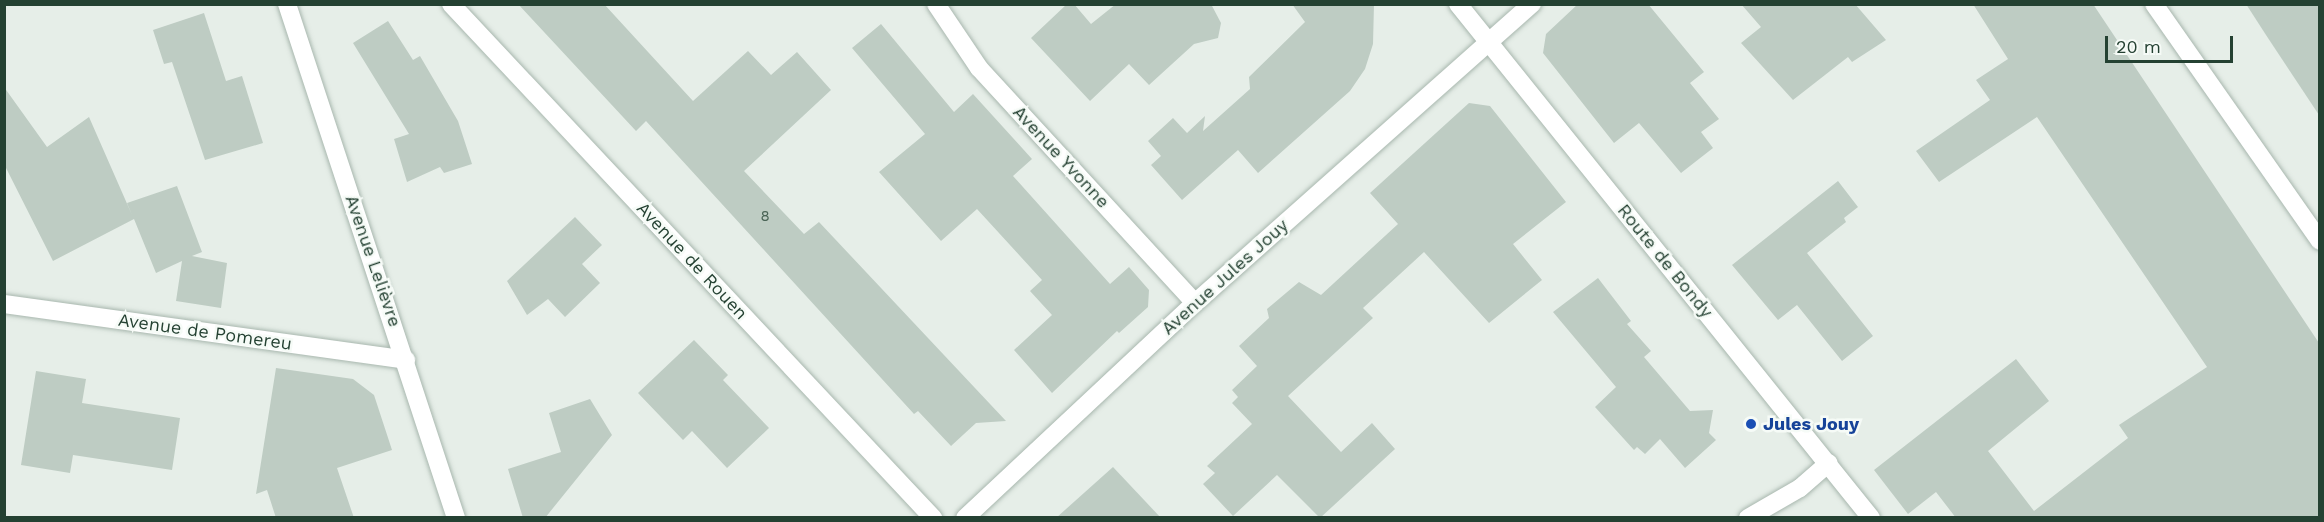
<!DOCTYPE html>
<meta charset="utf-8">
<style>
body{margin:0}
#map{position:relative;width:2324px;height:522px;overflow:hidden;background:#e6eee8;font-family:"Work Sans",sans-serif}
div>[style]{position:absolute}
.building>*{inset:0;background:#beccc3}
.roads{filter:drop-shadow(0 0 2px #a8b7ae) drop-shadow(0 0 2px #a8b7ae)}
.minor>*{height:18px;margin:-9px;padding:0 9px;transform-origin:9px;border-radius:9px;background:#fff}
.tertiary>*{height:18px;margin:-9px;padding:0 9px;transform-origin:9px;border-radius:9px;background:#fff}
.dots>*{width:16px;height:16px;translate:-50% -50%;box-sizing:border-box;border:3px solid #f6fbf7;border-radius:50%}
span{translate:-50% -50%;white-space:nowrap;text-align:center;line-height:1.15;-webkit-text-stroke:5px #f6fbf7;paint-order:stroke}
.number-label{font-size:15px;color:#4a6456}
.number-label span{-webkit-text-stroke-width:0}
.street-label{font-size:18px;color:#244132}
.transit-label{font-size:18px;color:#164399;font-weight:700}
.left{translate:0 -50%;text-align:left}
.frame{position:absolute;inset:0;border:6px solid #244132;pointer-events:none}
.scale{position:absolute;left:2105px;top:36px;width:128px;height:27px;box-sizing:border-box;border:3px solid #244132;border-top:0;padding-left:8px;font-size:18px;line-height:21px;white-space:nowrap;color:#244132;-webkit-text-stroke:4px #f6fbf7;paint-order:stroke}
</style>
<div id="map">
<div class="building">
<div style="clip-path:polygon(518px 4px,604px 4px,693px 101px,748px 51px,771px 75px,797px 52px,831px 90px,744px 171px,804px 234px,819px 222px,1006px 421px,976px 423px,951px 446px,918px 411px,914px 414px,646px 121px,636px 131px)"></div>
<div style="clip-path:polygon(1067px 4px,1074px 4px,1091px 24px,1116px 4px,1211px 4px,1221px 23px,1218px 38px,1194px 44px,1149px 85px,1129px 64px,1090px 101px,1031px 38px)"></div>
<div style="clip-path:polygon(1292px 4px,1374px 4px,1373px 44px,1365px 69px,1350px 91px,1258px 173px,1238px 150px,1182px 200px,1151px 165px,1161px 156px,1148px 141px,1173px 118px,1187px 133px,1205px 116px,1203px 131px,1250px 89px,1249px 77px,1305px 22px)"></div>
<div style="clip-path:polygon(1578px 4px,1648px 4px,1704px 72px,1690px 83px,1719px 119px,1701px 132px,1713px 148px,1681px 173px,1639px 123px,1614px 143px,1543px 53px,1546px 34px)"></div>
<div style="clip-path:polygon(1741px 4px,1855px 4px,1886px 40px,1852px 62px,1848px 57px,1793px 100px,1741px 43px,1761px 27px)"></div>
<div style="clip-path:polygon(1973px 4px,2093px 4px,2319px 343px,2319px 518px,1956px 518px,1936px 492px,1908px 514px,1874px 470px,2016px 359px,2049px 401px,1988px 451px,2034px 511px,2128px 438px,2119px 425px,2207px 367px,2037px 117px,1939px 182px,1916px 151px,1990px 100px,1976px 80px,2008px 59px)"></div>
<div style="clip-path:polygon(2246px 4px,2319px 4px,2319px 115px,2266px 35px)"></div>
<div style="clip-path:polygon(204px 13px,226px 81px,242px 76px,263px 143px,205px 160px,172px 62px,164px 64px,153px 30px)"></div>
<div style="clip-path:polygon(388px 21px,413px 60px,420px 56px,458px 121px,472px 164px,444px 173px,440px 167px,407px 182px,394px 139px,409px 134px,353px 43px)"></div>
<div style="clip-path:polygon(881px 24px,954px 112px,973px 94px,1032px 159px,1013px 176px,1110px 284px,1129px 267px,1149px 290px,1148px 307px,1119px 333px,1117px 331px,1052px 393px,1014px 350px,1052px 315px,1030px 291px,1042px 280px,977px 209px,941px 241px,879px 172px,925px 134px,852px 48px)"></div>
<div style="clip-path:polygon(4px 87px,47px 147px,89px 117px,132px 215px,127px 203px,177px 186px,202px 252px,192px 256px,227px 263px,221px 308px,176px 301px,182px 261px,156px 273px,134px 219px,53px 261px,4px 164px)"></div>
<div style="clip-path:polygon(1469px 103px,1490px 106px,1566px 202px,1513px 244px,1542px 280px,1489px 323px,1424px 252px,1363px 308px,1373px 318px,1288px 396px,1341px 452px,1372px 423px,1395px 449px,1320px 518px,1277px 475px,1233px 516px,1203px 484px,1215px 473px,1207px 466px,1252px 424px,1232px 403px,1238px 397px,1232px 390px,1257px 366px,1239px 346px,1269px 318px,1267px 309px,1299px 282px,1321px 295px,1398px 224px,1370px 193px)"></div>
<div style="clip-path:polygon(1838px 181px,1858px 207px,1844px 218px,1846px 222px,1807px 253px,1873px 336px,1842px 361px,1797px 305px,1778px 320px,1732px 265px)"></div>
<div style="clip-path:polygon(575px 217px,602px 245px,582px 264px,600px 283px,565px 317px,548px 299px,527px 315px,507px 281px)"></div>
<div style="clip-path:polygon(1598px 278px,1631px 321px,1627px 324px,1651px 351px,1644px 357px,1690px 411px,1713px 410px,1709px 433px,1716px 440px,1685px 468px,1660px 439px,1645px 454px,1637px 447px,1634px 450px,1595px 407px,1616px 387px,1553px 312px)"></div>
<div style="clip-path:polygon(694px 340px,728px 375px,723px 380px,769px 428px,727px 468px,692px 431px,683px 440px,638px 393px)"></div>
<div style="clip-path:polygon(276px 368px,353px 379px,374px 395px,392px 450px,337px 468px,354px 518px,276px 518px,267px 490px,256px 494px)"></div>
<div style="clip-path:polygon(36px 371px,86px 379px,82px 403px,180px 418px,172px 470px,73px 455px,70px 473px,21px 465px)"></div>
<div style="clip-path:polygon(590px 399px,612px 435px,545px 518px,523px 518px,508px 469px,561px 452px,549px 413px)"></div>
<div style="clip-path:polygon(1113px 467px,1161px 518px,1056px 518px)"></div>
</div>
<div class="roads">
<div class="minor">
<div style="left:287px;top:4px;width:541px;rotate:71.8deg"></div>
<div style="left:451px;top:4px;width:705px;rotate:46.84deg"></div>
<div style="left:936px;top:4px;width:77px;rotate:56.1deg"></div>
<div style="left:979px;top:68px;width:319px;rotate:47.4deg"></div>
<div style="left:2154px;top:4px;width:289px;rotate:55deg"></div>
<div style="left:4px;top:304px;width:406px;rotate:7.9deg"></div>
<div style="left:965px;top:518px;width:315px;rotate:-43.1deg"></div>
<div style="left:1195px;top:303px;width:451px;rotate:-41.6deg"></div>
<div style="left:1748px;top:518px;width:60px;rotate:-30deg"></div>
<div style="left:1800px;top:488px;width:38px;rotate:-41deg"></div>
</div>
<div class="tertiary">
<div style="left:1458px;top:4px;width:659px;rotate:51.22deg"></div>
</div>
</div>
<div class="dots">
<div style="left:1751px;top:424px;background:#1a4fb4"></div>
</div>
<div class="number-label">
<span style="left:765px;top:217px">8</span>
</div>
<div class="street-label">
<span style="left:1061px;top:157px;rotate:47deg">Avenue Yvonne</span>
<span style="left:373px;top:261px;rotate:71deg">Avenue Lelièvre</span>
<span style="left:692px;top:261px;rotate:47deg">Avenue de Rouen</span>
<span style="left:1665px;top:261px;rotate:51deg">Route de Bondy</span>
<span style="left:1225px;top:277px;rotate:-42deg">Avenue Jules Jouy</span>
<span style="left:205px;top:332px;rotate:8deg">Avenue de Pomereu</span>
</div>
<div class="transit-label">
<span class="left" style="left:1763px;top:424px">Jules Jouy</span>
</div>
<div class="frame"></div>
<div class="scale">20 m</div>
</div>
